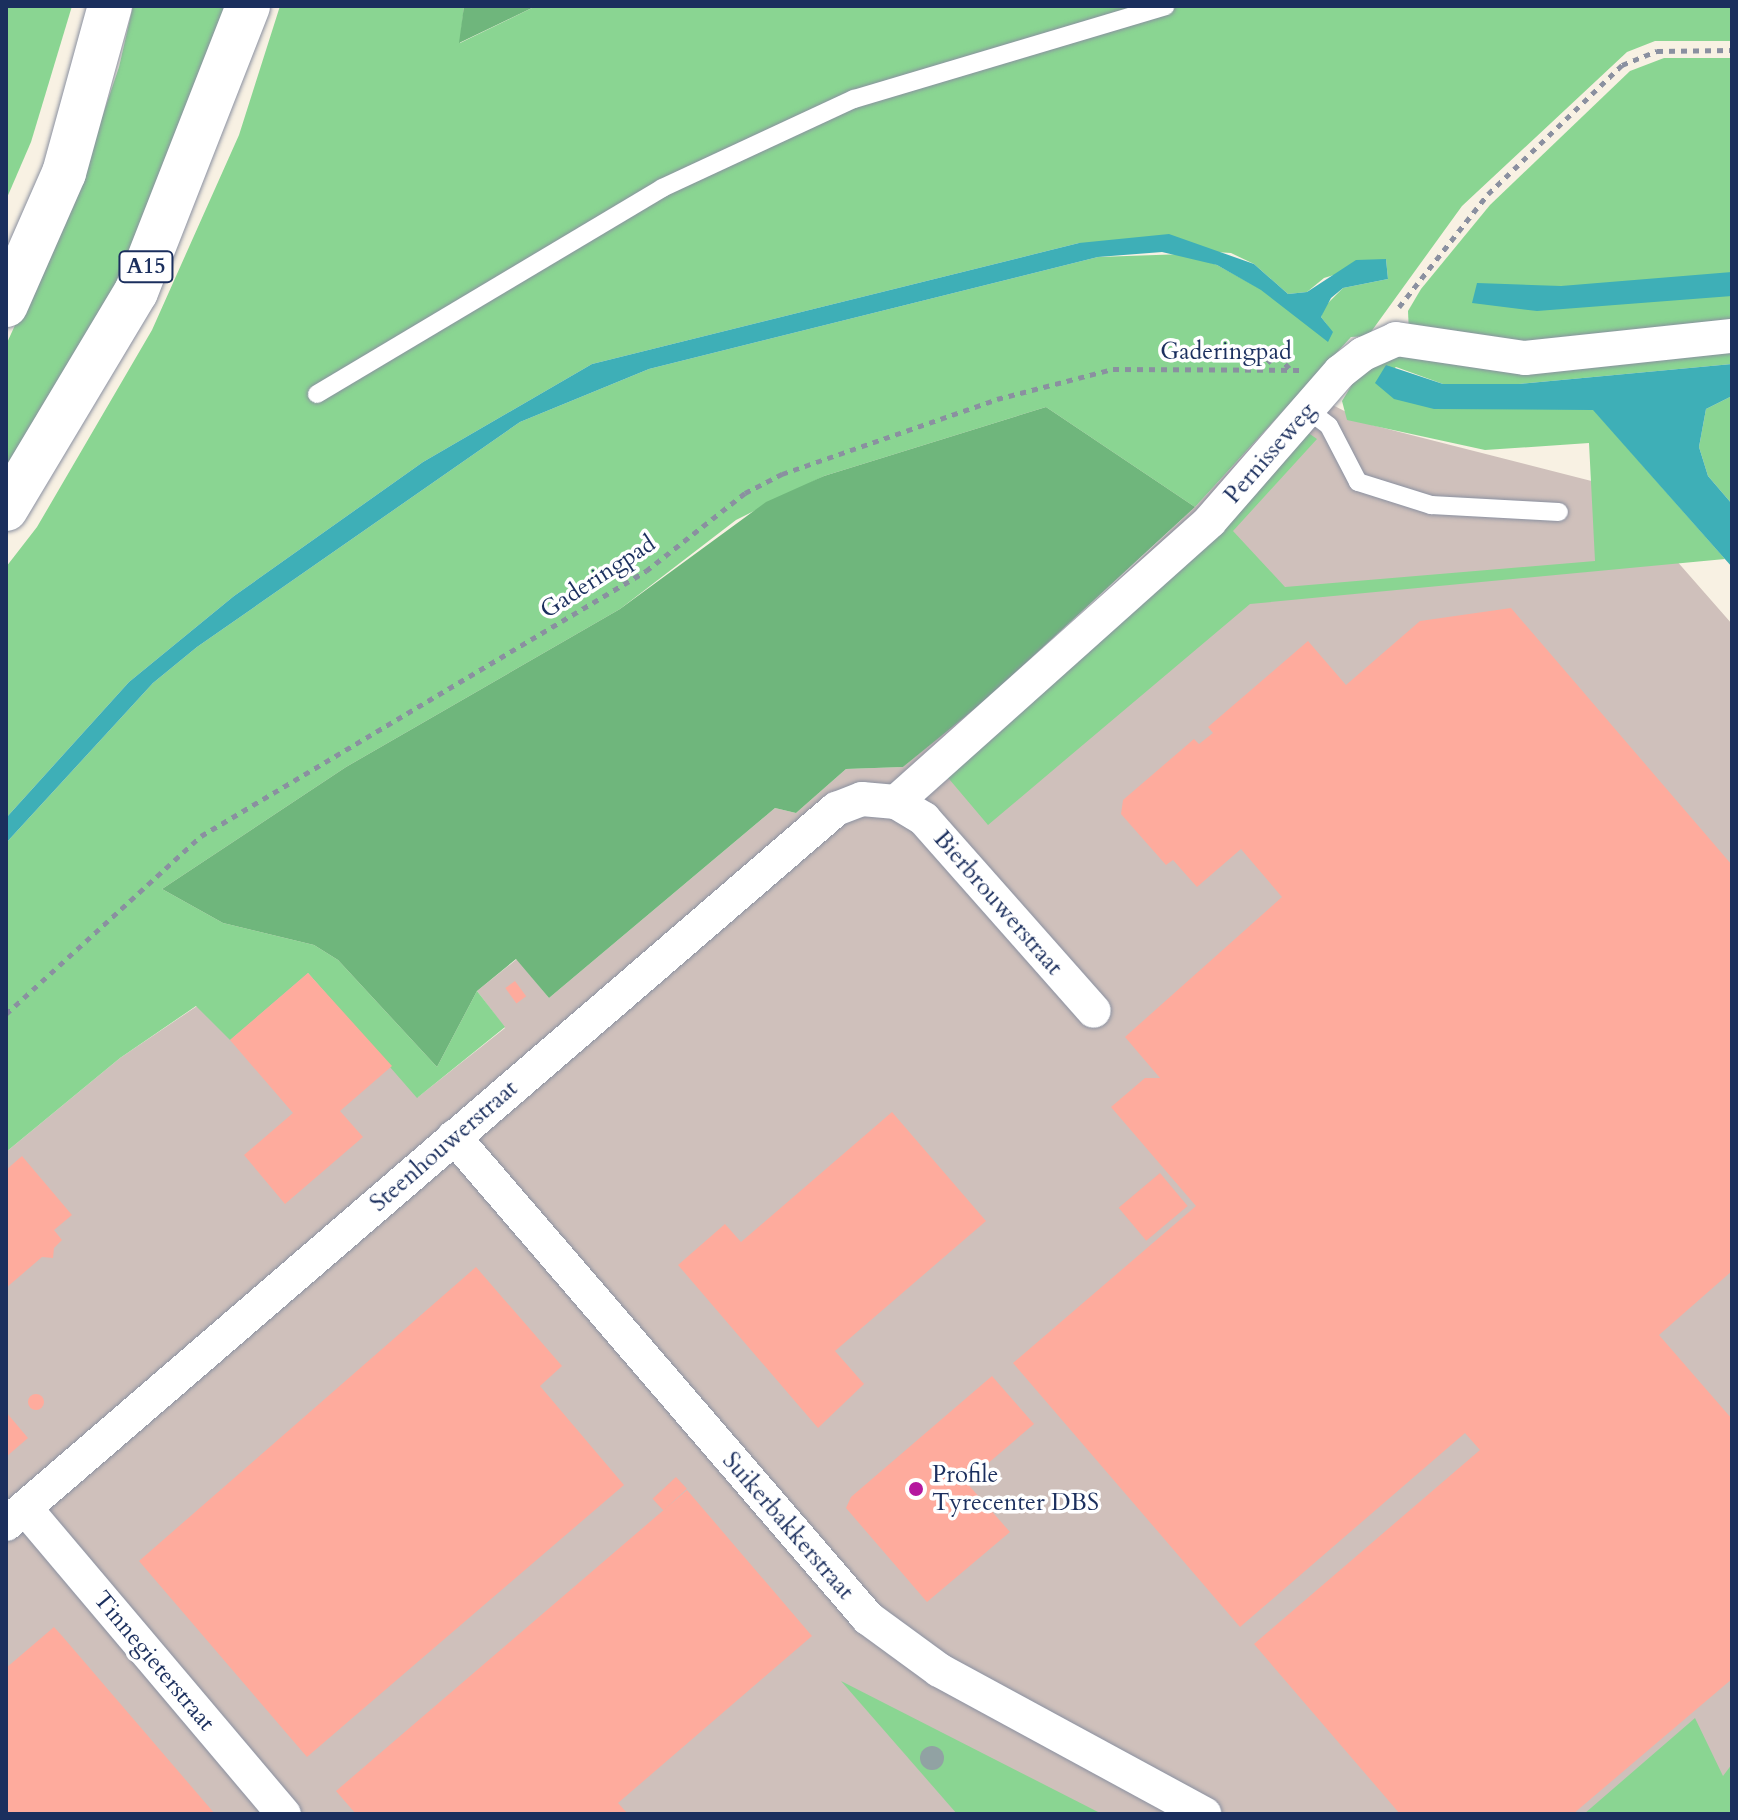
<!DOCTYPE html>
<style>
body{margin:0}
#map{position:relative;width:1738px;height:1820px;overflow:hidden;background:#f8f1e3;font-family:Cardo,serif}
div>[style]{position:absolute}
.industrial>*{inset:0;background:#cfc0bb}
.green>*{inset:0;background:#8ad592}
.forest>*{inset:0;background:#6fb67c}
.water>*{inset:0;background:#3eafb7}
.building>*{inset:0;background:#feab9d;transform-origin:0 0}
.round{border-radius:50%}
.path>*{height:5px;margin-top:-2.5px;transform-origin:0;background:repeating-linear-gradient(90deg,#8a90a0 0 6px,transparent 0 12px)}
.roads{filter:drop-shadow(0 0 2px #8a90a0) drop-shadow(0 0 2px #8a90a0)}
.lane>*{height:18px;margin:-9px;padding:0 9px;transform-origin:9px;border-radius:9px;background:#fff}
.street>*{height:34px;margin:-17px;padding:0 17px;transform-origin:17px;border-radius:17px;background:#fff}
.highway>*{height:44px;margin:-22px;padding:0 22px;transform-origin:22px;border-radius:22px;background:#fff}
.trees>*{width:24px;height:24px;margin:-12px;border-radius:50%;background:#91a2a3}
.dots>*{width:22px;height:22px;translate:-50% -50%;box-sizing:border-box;border:4px solid #fff;border-radius:50%}
span{translate:-50% -50%;white-space:nowrap;text-align:center;line-height:1.15;-webkit-text-stroke:7px #fff;paint-order:stroke}
.shield-label span{padding:2px 6px;background:#fff;border:2px solid;border-radius:6px;-webkit-text-stroke-width:0}
.shield-label{font-size:22px;color:#1b2f5e;font-weight:700}
.street-label{font-size:24px;color:#1b2f5e}
.poi-label{font-size:24px;color:#1b2f5e}
.left{translate:0 -50%;text-align:left}
.frame{position:absolute;inset:0;border:8px solid #1b2f5e;pointer-events:none}
</style>
<div id="map">
<div class="industrial">
<div style="clip-path:polygon(1303px 390px,1372px 425px,1611px 486px,1732px 624px,1732px 1814px,6px 1814px,6px 1152px,120px 1058px,197px 1006px,308px 973px,418px 1097px,505px 1028px,477px 991px,517px 959px,549px 998px,775px 808px,796px 813px,846px 769px,903px 767px,1059px 635px,1195px 507px)"></div>
</div>
<div class="green">
<div style="clip-path:polygon(6px 6px,72px 6px,31px 142px,6px 200px)"></div>
<div style="clip-path:polygon(133px 6px,229px 6px,146px 240px,6px 490px,6px 345px,81px 180px,119px 67px)"></div>
<div style="clip-path:polygon(280px 6px,464px 6px,460px 43px,536px 6px,1732px 6px,1732px 41px,1655px 41px,1627px 52px,1462px 206px,1368px 336px,1351px 337px,1195px 507px,1046px 407px,824px 476px,736px 520px,620px 609px,346px 767px,162px 889px,223px 923px,314px 945px,338px 960px,437px 1067px,477px 991px,505px 1027px,417px 1098px,308px 973px,230px 1040px,196px 1006px,120px 1058px,6px 1152px,6px 843px,153px 683px,197px 647px,520px 422px,649px 369px,1098px 257px,1185px 254px,1217px 265px,1328px 326px,1321px 317px,1325px 306px,1343px 288px,1388px 279px,1386px 259px,1324px 278px,1307px 292px,1288px 294px,1254px 264px,1231px 253px,1079px 243px,592px 364px,423px 462px,234px 596px,129px 682px,6px 818px,6px 567px,37px 527px,152px 330px,239px 135px)"></div>
<div style="clip-path:polygon(1664px 58px,1732px 58px,1732px 327px,1508px 346px,1409px 334px,1408px 311px,1421px 289px,1490px 205px,1630px 71px)"></div>
<div style="clip-path:polygon(1732px 346px,1732px 364px,1519px 384px,1443px 384px,1396px 367px,1376px 383px,1593px 409px,1725px 559px,1250px 604px,988px 825px,944px 773px,1307px 432px,1317px 439px,1233px 531px,1285px 587px,1595px 561px,1589px 443px,1485px 450px,1347px 420px,1342px 401px,1361px 370px,1381px 356px)"></div>
<div style="clip-path:polygon(1732px 396px,1732px 504px,1708px 476px,1699px 447px,1706px 409px)"></div>
<div style="clip-path:polygon(841px 1681px,1102px 1814px,957px 1814px)"></div>
<div style="clip-path:polygon(1695px 1718px,1723px 1776px,1732px 1764px,1732px 1814px,1584px 1814px)"></div>
</div>
<div class="forest">
<div style="clip-path:polygon(464px 6px,536px 6px,459px 43px)"></div>
<div style="clip-path:polygon(1046px 407px,1195px 507px,989px 697px,903px 767px,846px 769px,796px 813px,775px 808px,549px 998px,516px 959px,477px 991px,437px 1067px,338px 960px,314px 945px,223px 923px,162px 889px,346px 767px,620px 609px,766px 502px,824px 476px)"></div>
</div>
<div class="water">
<div style="clip-path:polygon(1169px 234px,1254px 264px,1288px 294px,1307px 292px,1356px 260px,1386px 259px,1388px 279px,1343px 288px,1331px 298px,1321px 317px,1333px 332px,1328px 342px,1261px 290px,1217px 265px,1162px 252px,1098px 257px,649px 369px,520px 422px,197px 647px,153px 683px,6px 843px,6px 818px,129px 682px,234px 596px,423px 462px,592px 364px,1079px 243px)"></div>
<div style="clip-path:polygon(1732px 272px,1732px 296px,1537px 311px,1472px 303px,1477px 283px,1561px 286px)"></div>
<div style="clip-path:polygon(1732px 364px,1732px 396px,1706px 409px,1699px 447px,1708px 476px,1732px 504px,1732px 567px,1593px 410px,1434px 409px,1394px 399px,1375px 383px,1386px 365px,1443px 384px,1519px 384px)"></div>
</div>
<div class="building">
<div style="clip-path:polygon(1511px 608px,1732px 865px,1732px 1271px,1659px 1335px,1732px 1419px,1732px 1679px,1573px 1814px,1400px 1814px,1254px 1644px,1480px 1450px,1465px 1433px,1240px 1627px,1013px 1363px,1196px 1206px,1111px 1107px,1145px 1078px,1160px 1078px,1125px 1037px,1282px 897px,1241px 849px,1197px 887px,1173px 860px,1166px 865px,1121px 814px,1123px 800px,1194px 739px,1199px 744px,1213px 733px,1208px 727px,1308px 641px,1346px 685px,1420px 621px)"></div>
<div style="clip-path:polygon(308px 973px,392px 1066px,340px 1111px,363px 1137px,285px 1204px,244px 1155px,293px 1113px,230px 1040px)"></div>
<div style="left:515px;top:981px;width:19px;height:12px;rotate:54deg"></div>
<div style="clip-path:polygon(892px 1112px,986px 1221px,835px 1351px,864px 1384px,818px 1428px,678px 1265px,725px 1224px,741px 1242px)"></div>
<div style="clip-path:polygon(22px 1156px,72px 1215px,54px 1230px,62px 1240px,54px 1248px,53px 1258px,42px 1257px,6px 1288px,6px 1170px)"></div>
<div style="left:1160px;top:1173px;width:43px;height:54px;rotate:50deg"></div>
<div style="clip-path:polygon(476px 1267px,562px 1366px,540px 1386px,624px 1485px,307px 1757px,139px 1561px)"></div>
<div style="clip-path:polygon(992px 1376px,1034px 1424px,966px 1482px,1010px 1532px,927px 1602px,846px 1508px,851px 1497px)"></div>
<div class="round" style="left:28px;top:1394px;width:16px;height:16px"></div>
<div style="clip-path:polygon(6px 1412px,28px 1438px,6px 1457px)"></div>
<div style="left:676px;top:1477px;width:16px;height:32px;rotate:47deg"></div>
<div style="clip-path:polygon(687px 1490px,812px 1636px,618px 1803px,628px 1814px,356px 1814px,336px 1791px)"></div>
<div style="clip-path:polygon(54px 1627px,63px 1637px,215px 1814px,6px 1814px,6px 1668px)"></div>
</div>
<div class="path">
<div style="left:1399px;top:307px;width:144px;rotate:-51.8deg"></div>
<div style="left:1488px;top:194px;width:186px;rotate:-43.9deg"></div>
<div style="left:1622px;top:65px;width:38px;rotate:-22deg"></div>
<div style="left:1657px;top:51px;width:75px;rotate:-0.8deg"></div>
<div style="left:1258px;top:370px;width:24px;rotate:-38deg"></div>
<div style="left:1277px;top:355px;width:18px;rotate:47deg"></div>
<div style="left:6px;top:1014px;width:264px;rotate:-42.4deg"></div>
<div style="left:201px;top:836px;width:518px;rotate:-30.77deg"></div>
<div style="left:646px;top:571px;width:126px;rotate:-38.2deg"></div>
<div style="left:745px;top:493px;width:42px;rotate:-27.2deg"></div>
<div style="left:782px;top:474px;width:228px;rotate:-19.2deg"></div>
<div style="left:997px;top:399px;width:120px;rotate:-14.5deg"></div>
<div style="left:1113px;top:369px;width:186px;rotate:0.3deg"></div>
</div>
<div class="roads">
<div class="lane">
<div style="left:317px;top:394px;width:402px;rotate:-30.8deg"></div>
<div style="left:662px;top:188px;width:212px;rotate:-24.9deg"></div>
<div style="left:854px;top:99px;width:325px;rotate:-16.6deg"></div>
<div style="left:1308px;top:410px;width:26px;rotate:37deg"></div>
<div style="left:1329px;top:426px;width:63px;rotate:62.6deg"></div>
<div style="left:1358px;top:482px;width:77px;rotate:17.5deg"></div>
<div style="left:1431px;top:505px;width:128px;rotate:3.1deg"></div>
</div>
<div class="street">
<div style="left:896px;top:802px;width:421px;rotate:-41.8deg"></div>
<div style="left:1210px;top:521px;width:198px;rotate:-48.9deg"></div>
<div style="left:1340px;top:372px;width:29px;rotate:-38deg"></div>
<div style="left:1363px;top:354px;width:36px;rotate:-24deg"></div>
<div style="left:1396px;top:339px;width:130px;rotate:8.4deg"></div>
<div style="left:1525px;top:358px;width:208px;rotate:-6.1deg"></div>
<div style="left:454px;top:1137px;width:635px;rotate:49.28deg"></div>
<div style="left:868px;top:1618px;width:88px;rotate:36.2deg"></div>
<div style="left:939px;top:1670px;width:302px;rotate:28.5deg"></div>
<div style="left:25px;top:1508px;width:401px;rotate:49.8deg"></div>
<div style="left:6px;top:1524px;width:1096px;rotate:-40.74deg"></div>
<div style="left:836px;top:809px;width:28px;rotate:-21deg"></div>
<div style="left:862px;top:799px;width:34px;rotate:5deg"></div>
<div style="left:896px;top:802px;width:33px;rotate:31deg"></div>
<div style="left:924px;top:819px;width:256px;rotate:48.5deg"></div>
</div>
<div class="highway">
<div style="left:6px;top:305px;width:144px;rotate:-66.3deg"></div>
<div style="left:64px;top:173px;width:173px;rotate:-74.6deg"></div>
<div style="left:6px;top:509px;width:253px;rotate:-59.1deg"></div>
<div style="left:136px;top:292px;width:307px;rotate:-68.6deg"></div>
</div>
</div>
<div class="trees">
<div style="left:932px;top:1758px"></div>
</div>
<div class="dots">
<div style="left:916px;top:1489px;background:#b5179e"></div>
</div>
<div class="shield-label">
<span style="left:146px;top:267px">A15</span>
</div>
<div class="street-label">
<span style="left:1226px;top:352px">Gaderingpad</span>
<span style="left:1270px;top:453px;rotate:-49deg">Pernisseweg</span>
<span style="left:598px;top:577px;rotate:-33deg">Gaderingpad</span>
<span style="left:998px;top:903px;rotate:49deg">Bierbrouwerstraat</span>
<span style="left:444px;top:1146px;rotate:-41deg">Steenhouwerstraat</span>
<span style="left:788px;top:1526px;rotate:49deg">Suikerbakkerstraat</span>
<span style="left:154px;top:1661px;rotate:50deg">Tinnegieterstraat</span>
</div>
<div class="poi-label">
<span class="left" style="left:932px;top:1489px">Profile<br>Tyrecenter DBS</span>
</div>
<div class="frame"></div>
</div>
